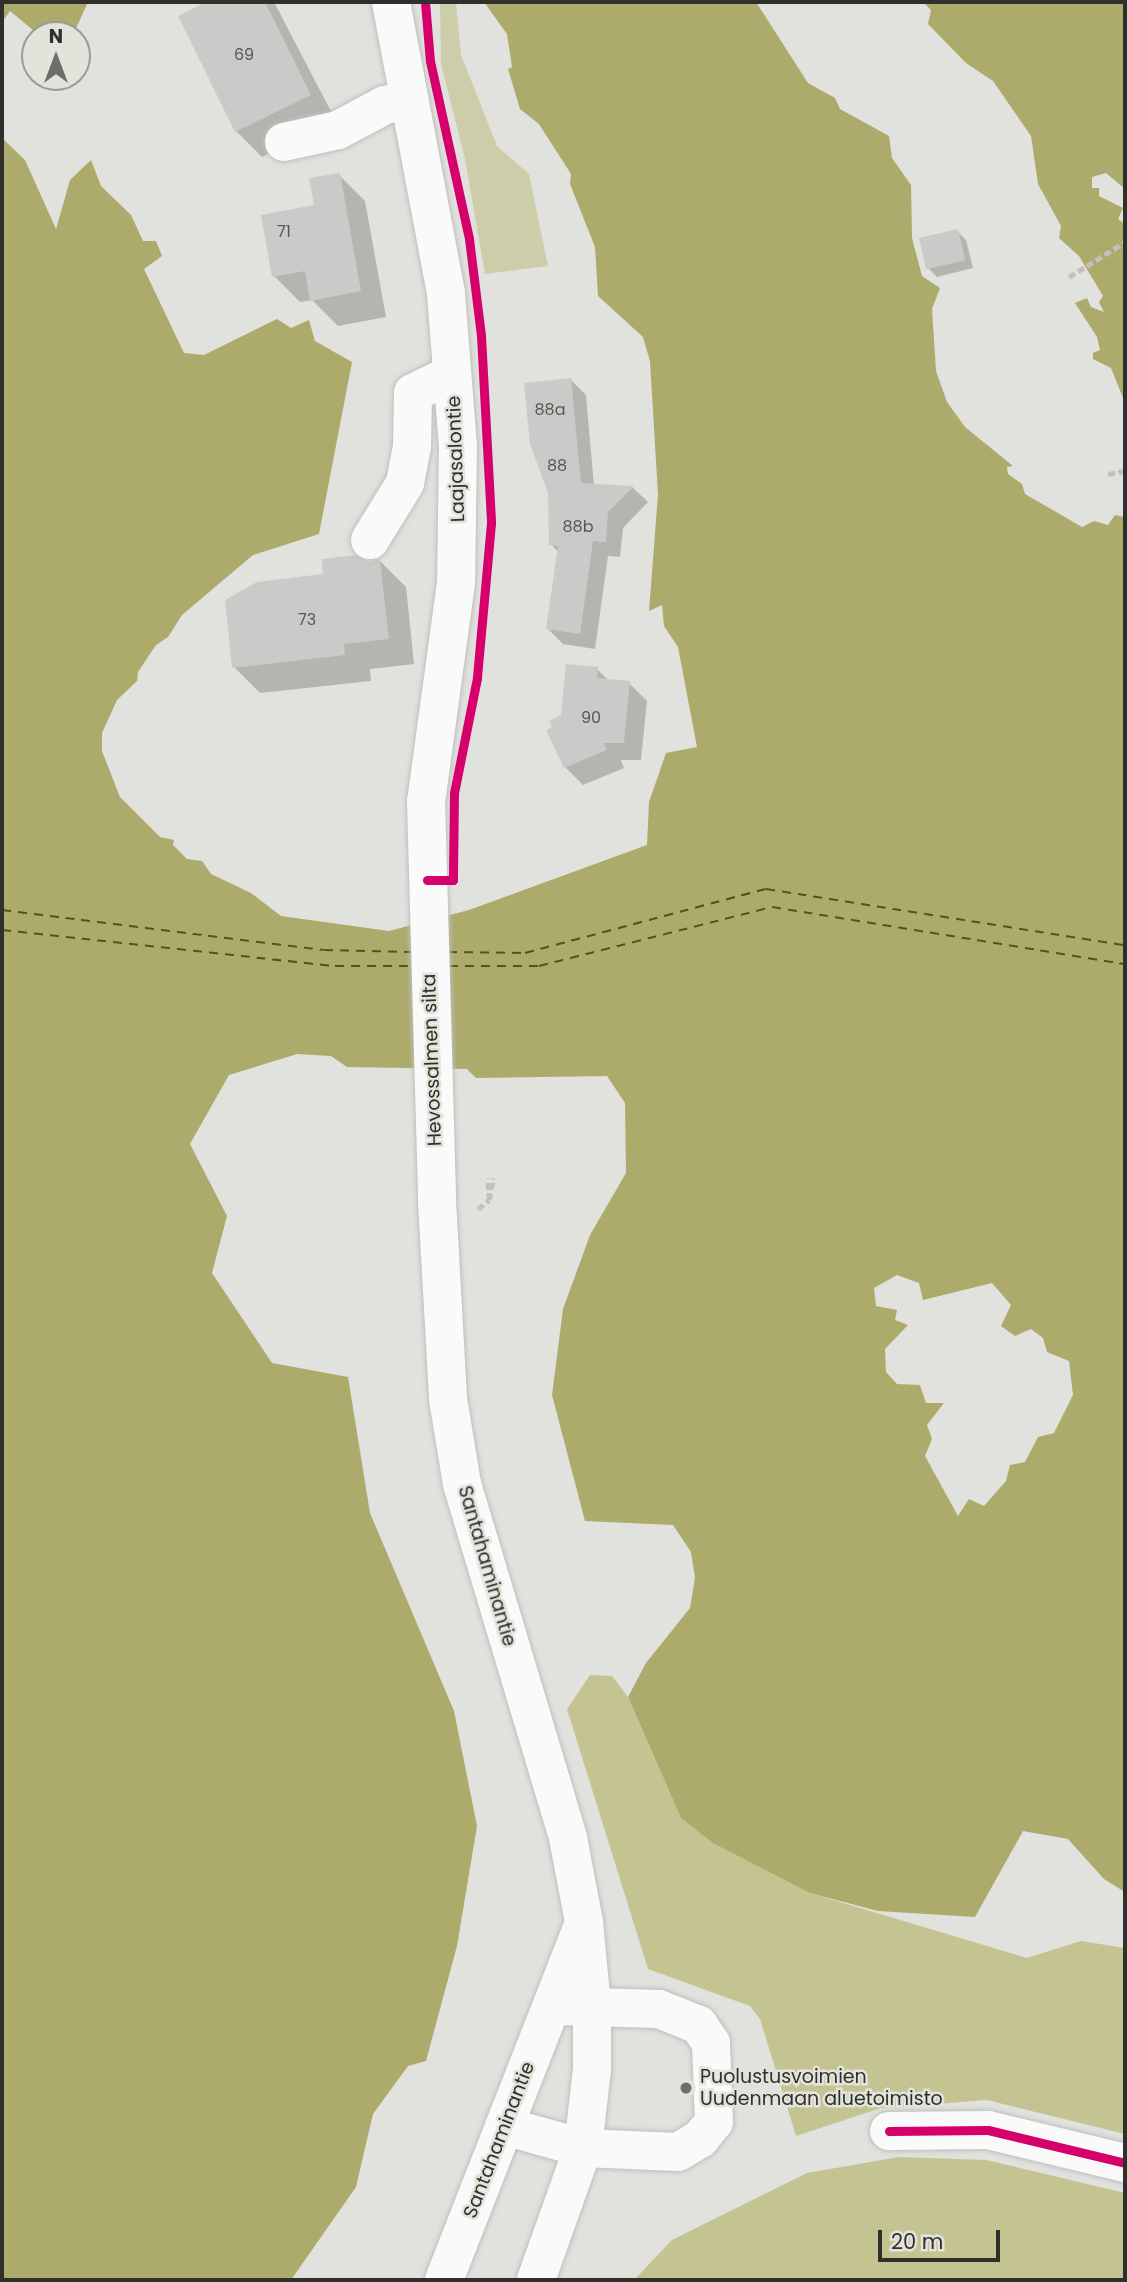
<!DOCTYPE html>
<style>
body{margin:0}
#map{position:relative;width:1127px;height:2282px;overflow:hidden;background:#e1e1dd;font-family:Poppins,sans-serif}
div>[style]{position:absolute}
.green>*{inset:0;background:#cdcdaa}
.forest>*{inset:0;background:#c4c492}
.water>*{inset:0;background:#acab6c}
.shadow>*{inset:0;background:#0003}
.ferry>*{height:2px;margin-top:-1px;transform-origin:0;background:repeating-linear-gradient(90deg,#555411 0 9px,transparent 0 16px)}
.building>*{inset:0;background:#cacac8;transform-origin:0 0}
.path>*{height:4.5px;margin-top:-2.25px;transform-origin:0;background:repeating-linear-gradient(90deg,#c1c1bf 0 7px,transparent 0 10.5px)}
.roads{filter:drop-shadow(0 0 2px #bfbfbc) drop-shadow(0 0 2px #bfbfbc)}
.minor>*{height:38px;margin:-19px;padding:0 19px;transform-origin:19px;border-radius:19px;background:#fafafa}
.major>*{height:38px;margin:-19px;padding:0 19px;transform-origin:19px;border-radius:19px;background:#fafafa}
.cycleway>*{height:9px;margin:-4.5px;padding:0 4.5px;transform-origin:4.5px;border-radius:4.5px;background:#d6006c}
.dots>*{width:19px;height:19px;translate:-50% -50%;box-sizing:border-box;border:4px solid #e2e3db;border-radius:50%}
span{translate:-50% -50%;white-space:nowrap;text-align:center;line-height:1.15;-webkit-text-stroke:5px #e2e3db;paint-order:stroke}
.number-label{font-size:16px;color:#575754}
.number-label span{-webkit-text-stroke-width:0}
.street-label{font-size:19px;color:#2f2f2c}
.poi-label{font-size:19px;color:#2f2f2c}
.left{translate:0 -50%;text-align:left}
.frame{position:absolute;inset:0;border:4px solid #2f2f2c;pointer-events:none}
.north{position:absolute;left:21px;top:21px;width:70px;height:70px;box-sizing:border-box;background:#e2e3db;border:2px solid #9a9b95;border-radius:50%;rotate:0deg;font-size:19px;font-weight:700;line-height:28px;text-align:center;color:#2f2f2c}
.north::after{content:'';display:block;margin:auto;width:24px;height:32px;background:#6d6d6a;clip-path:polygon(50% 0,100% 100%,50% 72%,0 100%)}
.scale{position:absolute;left:878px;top:2230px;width:122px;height:32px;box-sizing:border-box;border:4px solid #2f2f2c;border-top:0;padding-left:9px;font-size:21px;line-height:24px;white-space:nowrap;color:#2f2f2c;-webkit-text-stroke:5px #e2e3db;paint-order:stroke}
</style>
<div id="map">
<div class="green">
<div style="clip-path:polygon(440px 2px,456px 2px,461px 55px,497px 146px,529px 174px,548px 266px,485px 274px,465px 159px,441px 64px)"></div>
</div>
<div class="forest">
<div style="clip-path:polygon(590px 1675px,612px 1676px,628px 1697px,681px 1818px,810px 1893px,1027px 1958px,1081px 1941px,1125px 1948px,1125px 2134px,987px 2100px,881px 2108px,796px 2136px,760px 2019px,750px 2006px,648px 1969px,567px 1709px)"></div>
<div style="clip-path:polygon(899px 2157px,986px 2160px,1125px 2193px,1125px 2280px,634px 2280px,672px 2240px,807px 2173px)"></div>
</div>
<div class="water">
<div style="clip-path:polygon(2px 2px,88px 2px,73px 35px,39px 35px,10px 11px,2px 22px)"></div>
<div style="clip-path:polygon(evenodd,484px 2px,756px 2px,808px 83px,835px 98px,840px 109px,889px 136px,892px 158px,911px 185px,912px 238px,922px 276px,940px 288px,932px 309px,936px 371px,947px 402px,965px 427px,1013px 466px,1007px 467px,1008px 474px,1022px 484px,1025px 494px,1082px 527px,1094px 521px,1108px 525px,1115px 515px,1125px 517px,1125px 1892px,1104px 1879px,1068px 1839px,1023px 1831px,975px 1917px,878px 1911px,810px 1893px,713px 1843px,681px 1818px,628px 1697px,646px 1663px,690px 1608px,695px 1578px,691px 1552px,673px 1525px,585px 1521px,552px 1395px,563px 1309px,590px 1235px,626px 1173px,625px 1103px,607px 1076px,476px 1078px,467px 1069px,347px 1067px,331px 1056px,297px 1054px,229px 1075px,190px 1144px,227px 1216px,212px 1273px,272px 1363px,348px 1377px,370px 1513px,454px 1711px,477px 1826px,457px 1946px,426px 2061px,408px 2066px,373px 2114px,356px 2187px,291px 2280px,2px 2280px,2px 138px,25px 160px,56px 229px,70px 180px,91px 160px,101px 186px,131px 215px,143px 241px,156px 241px,162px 256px,144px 269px,184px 353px,204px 355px,277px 319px,291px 328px,309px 320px,315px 341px,352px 362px,319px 534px,253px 555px,182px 615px,168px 637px,156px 645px,138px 672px,137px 681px,117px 700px,102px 733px,102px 751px,120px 797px,160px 837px,174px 840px,173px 845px,187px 859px,202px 861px,211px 874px,251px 893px,281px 916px,389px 931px,469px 910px,647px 845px,649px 802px,666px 753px,697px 747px,678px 647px,664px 626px,662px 605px,649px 611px,658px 495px,650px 361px,643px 337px,598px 296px,595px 247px,570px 184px,571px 174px,539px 124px,520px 109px,508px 69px,512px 67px,507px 34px,484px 2px,897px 1275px,919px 1283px,923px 1300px,992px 1283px,1011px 1305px,1001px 1326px,1015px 1336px,1031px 1329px,1043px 1338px,1047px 1352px,1069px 1361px,1073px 1395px,1054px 1433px,1038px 1437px,1025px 1462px,1010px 1465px,1006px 1481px,984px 1506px,969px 1499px,958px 1516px,925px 1456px,932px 1439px,927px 1425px,944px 1403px,926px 1403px,920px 1385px,897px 1384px,886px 1372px,885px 1349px,908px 1325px,895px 1320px,897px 1310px,876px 1306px,874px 1288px,897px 1275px)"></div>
<div style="clip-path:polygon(923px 2px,1125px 2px,1125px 189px,1106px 173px,1092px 177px,1092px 188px,1099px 188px,1099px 196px,1123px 208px,1118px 219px,1125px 224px,1125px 403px,1111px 368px,1093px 359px,1093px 353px,1100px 350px,1097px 337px,1075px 303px,1087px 298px,1091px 307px,1104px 312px,1099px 302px,1103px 296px,1079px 256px,1059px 238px,1061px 226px,1038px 184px,1031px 136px,993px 81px,966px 63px,928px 24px,931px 10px)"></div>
</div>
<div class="shadow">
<div style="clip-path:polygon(210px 2px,274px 2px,336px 121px,262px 157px,236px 131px,180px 17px)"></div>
<div style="clip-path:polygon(339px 175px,365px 201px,386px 317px,338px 326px,312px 300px,300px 302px,274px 276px)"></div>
<div style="clip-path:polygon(957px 231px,966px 240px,973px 268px,937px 277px,928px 268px)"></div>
<div style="clip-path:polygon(570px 379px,586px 395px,594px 486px,633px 488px,648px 502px,623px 528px,620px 557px,608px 556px,595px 649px,563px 644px,548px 629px,559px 553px,551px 544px)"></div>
<div style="clip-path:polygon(380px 561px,406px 587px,414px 664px,370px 669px,371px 681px,260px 693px,234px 667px,325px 576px)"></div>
<div style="clip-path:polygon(597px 669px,609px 681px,629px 683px,647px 701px,641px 760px,621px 760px,624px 768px,583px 785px,565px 767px,563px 716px)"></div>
</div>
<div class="ferry">
<div style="left:2px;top:910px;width:324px;rotate:7.1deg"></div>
<div style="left:324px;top:950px;width:87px;rotate:1.3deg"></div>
<div style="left:2px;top:930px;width:335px;rotate:6.2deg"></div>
<div style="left:335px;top:966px;width:77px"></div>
<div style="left:448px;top:952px;width:77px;rotate:0.7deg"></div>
<div style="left:525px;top:953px;width:249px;rotate:-14.9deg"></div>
<div style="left:766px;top:889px;width:363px;rotate:8.9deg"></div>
<div style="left:449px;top:966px;width:90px"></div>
<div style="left:539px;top:966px;width:240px;rotate:-14.2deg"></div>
<div style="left:772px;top:907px;width:358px;rotate:9.2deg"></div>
</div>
<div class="building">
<div style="clip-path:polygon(206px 2px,265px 2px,311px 95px,235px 132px,178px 16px)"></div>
<div style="clip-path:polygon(340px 173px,361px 291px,310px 301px,305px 271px,272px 277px,261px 215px,314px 205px,309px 178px)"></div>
<div style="left:958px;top:229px;width:32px;height:40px;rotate:77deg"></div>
<div style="clip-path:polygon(571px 378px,581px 483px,634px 486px,608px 512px,606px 542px,593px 541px,580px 634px,546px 629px,558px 546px,549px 545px,548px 493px,530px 444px,524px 383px)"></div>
<div style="clip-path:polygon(355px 555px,369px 562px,380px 559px,389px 639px,344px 644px,345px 655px,232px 668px,225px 600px,257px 582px,323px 574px,322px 559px)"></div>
<div style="clip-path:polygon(566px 664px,598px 667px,597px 678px,630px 681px,624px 743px,604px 743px,607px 750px,564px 768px,546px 730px,552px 727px,549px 721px,561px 715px)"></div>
</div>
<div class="path">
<div style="left:1069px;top:277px;width:66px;rotate:-32deg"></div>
<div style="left:1108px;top:474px;width:17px;rotate:-10deg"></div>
<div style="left:489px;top:1200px;width:22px;rotate:-80deg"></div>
<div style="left:478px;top:1209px;width:14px;rotate:-39deg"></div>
<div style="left:489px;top:1200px;width:22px;rotate:-93deg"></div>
</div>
<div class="roads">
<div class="minor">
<div style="left:284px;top:142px;width:55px;rotate:-12.5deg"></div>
<div style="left:338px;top:130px;width:53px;rotate:-28deg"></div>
<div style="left:385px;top:105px;width:25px;rotate:-12deg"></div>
<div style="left:370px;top:540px;width:67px;rotate:-58.4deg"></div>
<div style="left:405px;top:483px;width:38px;rotate:-79deg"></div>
<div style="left:412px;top:446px;width:53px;rotate:-88.9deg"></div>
<div style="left:413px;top:393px;width:43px;rotate:-26deg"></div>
<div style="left:504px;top:2126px;width:82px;rotate:15.6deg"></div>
<div style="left:583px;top:2148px;width:95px;rotate:2.4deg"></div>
<div style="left:678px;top:2152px;width:26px;rotate:-31deg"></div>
<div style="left:700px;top:2139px;width:22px;rotate:-51deg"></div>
<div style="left:714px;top:2122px;width:79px;rotate:-92.2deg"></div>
<div style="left:711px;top:2043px;width:22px;rotate:-124deg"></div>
<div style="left:699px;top:2025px;width:43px;rotate:-158.2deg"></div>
<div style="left:659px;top:2009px;width:101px;rotate:-178.3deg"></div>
<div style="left:889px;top:2131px;width:99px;rotate:-0.6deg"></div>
<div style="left:988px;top:2130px;width:141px;rotate:13.5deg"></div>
</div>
<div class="major">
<div style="left:391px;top:2px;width:297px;rotate:79.3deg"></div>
<div style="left:446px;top:294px;width:151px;rotate:85.5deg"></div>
<div style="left:458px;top:445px;width:138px;rotate:90.8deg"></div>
<div style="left:456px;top:583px;width:220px;rotate:97.8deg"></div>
<div style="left:426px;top:801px;width:400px;rotate:88.4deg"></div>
<div style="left:437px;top:1201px;width:198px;rotate:86.8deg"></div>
<div style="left:448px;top:1399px;width:86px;rotate:80.6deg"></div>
<div style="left:462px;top:1484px;width:370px;rotate:73.3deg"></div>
<div style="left:568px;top:1838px;width:86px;rotate:79.2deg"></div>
<div style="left:584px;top:1922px;width:85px;rotate:84.6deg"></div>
<div style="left:592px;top:2007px;width:62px;rotate:90deg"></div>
<div style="left:592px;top:2069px;width:80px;rotate:96.5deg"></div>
<div style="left:583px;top:2148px;width:140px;rotate:109.6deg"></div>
<div style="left:444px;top:2280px;width:379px;rotate:-68.6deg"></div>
</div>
</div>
<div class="cycleway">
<div style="left:425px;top:2px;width:59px;rotate:85.2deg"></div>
<div style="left:430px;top:61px;width:182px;rotate:77.6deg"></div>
<div style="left:469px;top:239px;width:98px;rotate:82.9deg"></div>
<div style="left:481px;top:336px;width:187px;rotate:86.9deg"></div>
<div style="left:491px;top:523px;width:156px;rotate:95.2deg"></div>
<div style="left:477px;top:678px;width:117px;rotate:101.3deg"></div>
<div style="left:454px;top:793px;width:87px;rotate:90.7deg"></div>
<div style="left:453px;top:880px;width:26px;rotate:180deg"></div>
<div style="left:889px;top:2131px;width:99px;rotate:-0.6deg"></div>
<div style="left:988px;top:2130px;width:141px;rotate:13.5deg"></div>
</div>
<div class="dots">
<div style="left:686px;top:2088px;background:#6d6d6a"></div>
</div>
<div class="number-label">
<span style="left:244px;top:55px">69</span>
<span style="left:284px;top:232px">71</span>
<span style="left:550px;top:410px">88a</span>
<span style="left:557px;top:466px">88</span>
<span style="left:578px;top:527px">88b</span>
<span style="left:307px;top:620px">73</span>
<span style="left:591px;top:718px">90</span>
</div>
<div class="street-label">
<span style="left:456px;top:459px;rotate:-92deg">Laajasalontie</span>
<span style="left:432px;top:1060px;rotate:-92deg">Hevossalmen silta</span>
<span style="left:487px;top:1566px;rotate:74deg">Santahaminantie</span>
<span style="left:499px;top:2140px;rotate:-69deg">Santahaminantie</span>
</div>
<div class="poi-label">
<span class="left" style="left:700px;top:2088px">Puolustusvoimien<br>Uudenmaan aluetoimisto</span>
</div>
<div class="frame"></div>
<div class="north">N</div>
<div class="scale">20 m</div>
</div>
